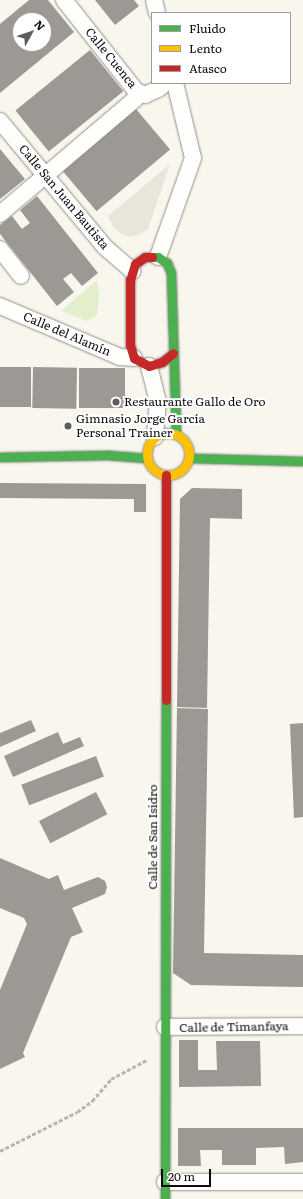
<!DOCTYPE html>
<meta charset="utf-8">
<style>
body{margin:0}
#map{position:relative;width:303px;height:1199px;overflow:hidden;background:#f9f6ed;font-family:Literata,serif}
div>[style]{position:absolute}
.green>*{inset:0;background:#e3efcc}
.plaza>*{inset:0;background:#e9e5d8}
.building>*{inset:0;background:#9c9893;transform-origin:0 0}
.path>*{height:2.5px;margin-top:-1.25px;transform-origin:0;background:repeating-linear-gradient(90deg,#b7b6b5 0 4px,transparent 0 6px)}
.roads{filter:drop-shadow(0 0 1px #92908c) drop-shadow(0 0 1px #92908c)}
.street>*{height:16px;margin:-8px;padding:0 8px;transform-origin:8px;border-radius:8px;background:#fefefc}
.fast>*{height:9px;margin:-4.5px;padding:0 4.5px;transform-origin:4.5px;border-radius:4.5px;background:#4caf50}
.slow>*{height:9px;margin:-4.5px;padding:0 4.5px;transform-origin:4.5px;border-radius:4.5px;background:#ffc107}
.slow>.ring{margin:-4.5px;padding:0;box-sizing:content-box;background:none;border:9px solid #ffc107;border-radius:50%}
.jam>*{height:9px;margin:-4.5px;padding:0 4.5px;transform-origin:4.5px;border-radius:4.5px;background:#c62828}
.dots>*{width:11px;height:11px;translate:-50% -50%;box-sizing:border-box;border:2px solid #fff;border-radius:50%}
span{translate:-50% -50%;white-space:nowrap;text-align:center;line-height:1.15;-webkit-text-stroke:4px #fff;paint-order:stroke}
.street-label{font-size:12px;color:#0a0a0a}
.poi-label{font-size:12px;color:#0a0a0a}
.left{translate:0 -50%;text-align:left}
.legend{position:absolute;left:151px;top:12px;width:140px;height:72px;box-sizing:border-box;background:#fff;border:1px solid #9d9d9d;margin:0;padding:5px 7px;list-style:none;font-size:12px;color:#0a0a0a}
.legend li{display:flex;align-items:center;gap:8px;height:20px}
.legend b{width:20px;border:1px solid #9d9d9d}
.north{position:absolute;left:12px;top:12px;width:40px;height:40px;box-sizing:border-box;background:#fff;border:1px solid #9d9d9d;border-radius:50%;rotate:50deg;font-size:11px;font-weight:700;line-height:16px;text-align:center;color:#0a0a0a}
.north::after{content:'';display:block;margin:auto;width:14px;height:18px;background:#5e5d59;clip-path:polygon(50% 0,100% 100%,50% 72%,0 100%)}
.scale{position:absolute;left:161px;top:1169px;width:50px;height:18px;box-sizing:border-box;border:2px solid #0a0a0a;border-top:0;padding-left:5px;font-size:12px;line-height:14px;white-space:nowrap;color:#0a0a0a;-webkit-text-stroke:3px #fff;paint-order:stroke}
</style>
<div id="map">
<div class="green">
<div style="clip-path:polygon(97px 280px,99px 295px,97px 315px,87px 321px,61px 311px)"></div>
</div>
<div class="plaza">
<div style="clip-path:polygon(170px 164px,148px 229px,139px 235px,129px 237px,120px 233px,113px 227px,108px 216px)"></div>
</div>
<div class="building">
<div style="clip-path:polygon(evenodd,29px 0,48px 0,74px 32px,0 93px,0 24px,29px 0,20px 20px,44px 20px,44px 44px,20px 44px,20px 20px)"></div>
<div style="clip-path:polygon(95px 0,134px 0,139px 6px,115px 25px)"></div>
<div style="left:90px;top:50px;width:53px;height:96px;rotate:51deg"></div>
<div style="left:136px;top:109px;width:53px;height:96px;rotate:50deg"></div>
<div style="clip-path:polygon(0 149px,25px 179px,0 199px)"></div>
<div style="clip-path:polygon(37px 196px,98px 273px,82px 286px,71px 273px,63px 279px,74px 292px,57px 306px,0 234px,0 225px,12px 216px,22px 229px,30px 223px,20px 210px)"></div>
<div style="left:0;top:367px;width:31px;height:40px"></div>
<div style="left:33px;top:367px;width:44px;height:41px;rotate:1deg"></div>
<div style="left:79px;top:368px;width:46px;height:40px"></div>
<div style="clip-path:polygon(0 483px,146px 484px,146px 512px,134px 512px,134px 499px,0 498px)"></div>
<div style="clip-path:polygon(192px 488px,242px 489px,242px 519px,210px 518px,207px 708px,177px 707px,180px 499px)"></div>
<div style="clip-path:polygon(177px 708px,208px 709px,204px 953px,303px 955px,303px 987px,191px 985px,173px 973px)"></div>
<div style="clip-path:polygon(31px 720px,36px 731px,0 747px,0 733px)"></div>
<div style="clip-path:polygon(303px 723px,303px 817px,294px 818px,290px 724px)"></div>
<div style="clip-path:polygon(58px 732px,63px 744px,80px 737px,84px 746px,13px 777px,4px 756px)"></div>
<div style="left:96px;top:756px;width:22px;height:80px;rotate:69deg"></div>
<div style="left:96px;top:792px;width:25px;height:64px;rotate:63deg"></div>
<div style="clip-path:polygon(0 858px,49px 879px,58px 875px,64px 890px,98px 877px,105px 881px,107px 887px,105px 894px,72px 908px,83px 932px,71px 937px,23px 1053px,25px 1057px,0 1069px,0 990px,27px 924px,24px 918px,0 908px)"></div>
<div style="clip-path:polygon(179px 1040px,198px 1040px,198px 1070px,217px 1070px,216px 1041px,260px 1041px,261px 1086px,179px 1087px)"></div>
<div style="clip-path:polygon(178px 1128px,303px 1128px,303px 1162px,285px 1164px,284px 1147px,256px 1148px,256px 1165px,222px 1165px,222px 1150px,200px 1150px,201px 1166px,178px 1166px)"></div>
</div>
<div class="path">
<div style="left:0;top:1151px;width:86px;rotate:-26.9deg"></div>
<div style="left:77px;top:1112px;width:19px;rotate:-36deg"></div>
<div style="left:92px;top:1101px;width:29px;rotate:-49deg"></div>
<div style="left:111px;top:1079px;width:40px;rotate:-28deg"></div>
</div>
<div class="roads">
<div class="street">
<div style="left:64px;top:0;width:116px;rotate:51.6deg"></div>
<div style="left:136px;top:91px;width:10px;rotate:24deg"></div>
<div style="left:145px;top:95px;width:14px;rotate:-25deg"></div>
<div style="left:158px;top:89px;width:10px;rotate:-37deg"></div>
<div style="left:154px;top:0;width:13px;rotate:77deg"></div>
<div style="left:0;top:121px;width:165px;rotate:50.2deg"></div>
<div style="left:106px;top:248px;width:35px;rotate:41deg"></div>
<div style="left:0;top:214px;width:177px;rotate:-40.4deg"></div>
<div style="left:135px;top:99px;width:8px;rotate:-83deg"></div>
<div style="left:0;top:249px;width:34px;rotate:52deg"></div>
<div style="left:158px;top:257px;width:105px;rotate:-70.5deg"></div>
<div style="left:193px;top:158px;width:77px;rotate:-103.5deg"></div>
<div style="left:0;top:306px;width:130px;rotate:23deg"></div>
<div style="left:120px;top:357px;width:14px;rotate:4deg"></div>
<div style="left:149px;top:366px;width:36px;rotate:76deg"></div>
<div style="left:158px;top:401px;width:36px;rotate:95deg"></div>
<div style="left:165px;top:1027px;width:138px;rotate:-0.4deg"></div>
<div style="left:165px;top:1182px;width:138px"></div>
</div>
<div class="fast">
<div style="left:152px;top:257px;width:6px"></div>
<div style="left:158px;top:257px;width:11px;rotate:34deg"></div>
<div style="left:167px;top:263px;width:11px;rotate:68deg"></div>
<div style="left:171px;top:273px;width:161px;rotate:88.2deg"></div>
<div style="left:0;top:457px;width:107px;rotate:-1.1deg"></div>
<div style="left:107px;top:455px;width:40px;rotate:4.3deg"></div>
<div style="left:189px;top:458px;width:114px;rotate:1.5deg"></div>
<div style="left:165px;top:1199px;width:499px;rotate:-89.9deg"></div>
</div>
<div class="slow">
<div class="ring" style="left:147px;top:433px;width:33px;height:33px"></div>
</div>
<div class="jam">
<div style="left:152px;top:257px;width:7px;rotate:180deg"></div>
<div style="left:145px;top:257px;width:12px;rotate:145deg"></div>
<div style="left:135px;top:264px;width:17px;rotate:107deg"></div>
<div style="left:130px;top:280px;width:65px;rotate:90deg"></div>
<div style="left:130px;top:345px;width:14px;rotate:73deg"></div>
<div style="left:134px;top:358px;width:17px;rotate:28deg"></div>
<div style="left:149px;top:366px;width:14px;rotate:-17deg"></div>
<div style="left:162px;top:362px;width:14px;rotate:-39deg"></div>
<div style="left:166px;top:700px;width:225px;rotate:-90deg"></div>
</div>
</div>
<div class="dots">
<div style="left:116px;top:402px;background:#5e5d59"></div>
<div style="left:68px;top:426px;background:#5e5d59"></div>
</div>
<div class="street-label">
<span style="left:111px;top:58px;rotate:51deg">Calle Cuenca</span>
<span style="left:64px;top:197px;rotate:50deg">Calle San Juan Bautista</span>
<span style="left:67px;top:334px;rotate:23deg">Calle del Alamín</span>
<span style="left:153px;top:837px;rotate:-90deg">Calle de San Isidro</span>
<span style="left:234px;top:1027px;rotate:-1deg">Calle de Timanfaya</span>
</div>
<div class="poi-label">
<span class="left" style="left:124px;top:402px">Restaurante Gallo de Oro</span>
<span class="left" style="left:76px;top:426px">Gimnasio Jorge García<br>Personal Trainer</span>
</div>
<ul class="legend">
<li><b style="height:5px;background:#4caf50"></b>Fluido</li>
<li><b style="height:5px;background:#ffc107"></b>Lento</li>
<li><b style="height:5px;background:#c62828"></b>Atasco</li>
</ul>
<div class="north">N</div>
<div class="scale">20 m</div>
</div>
